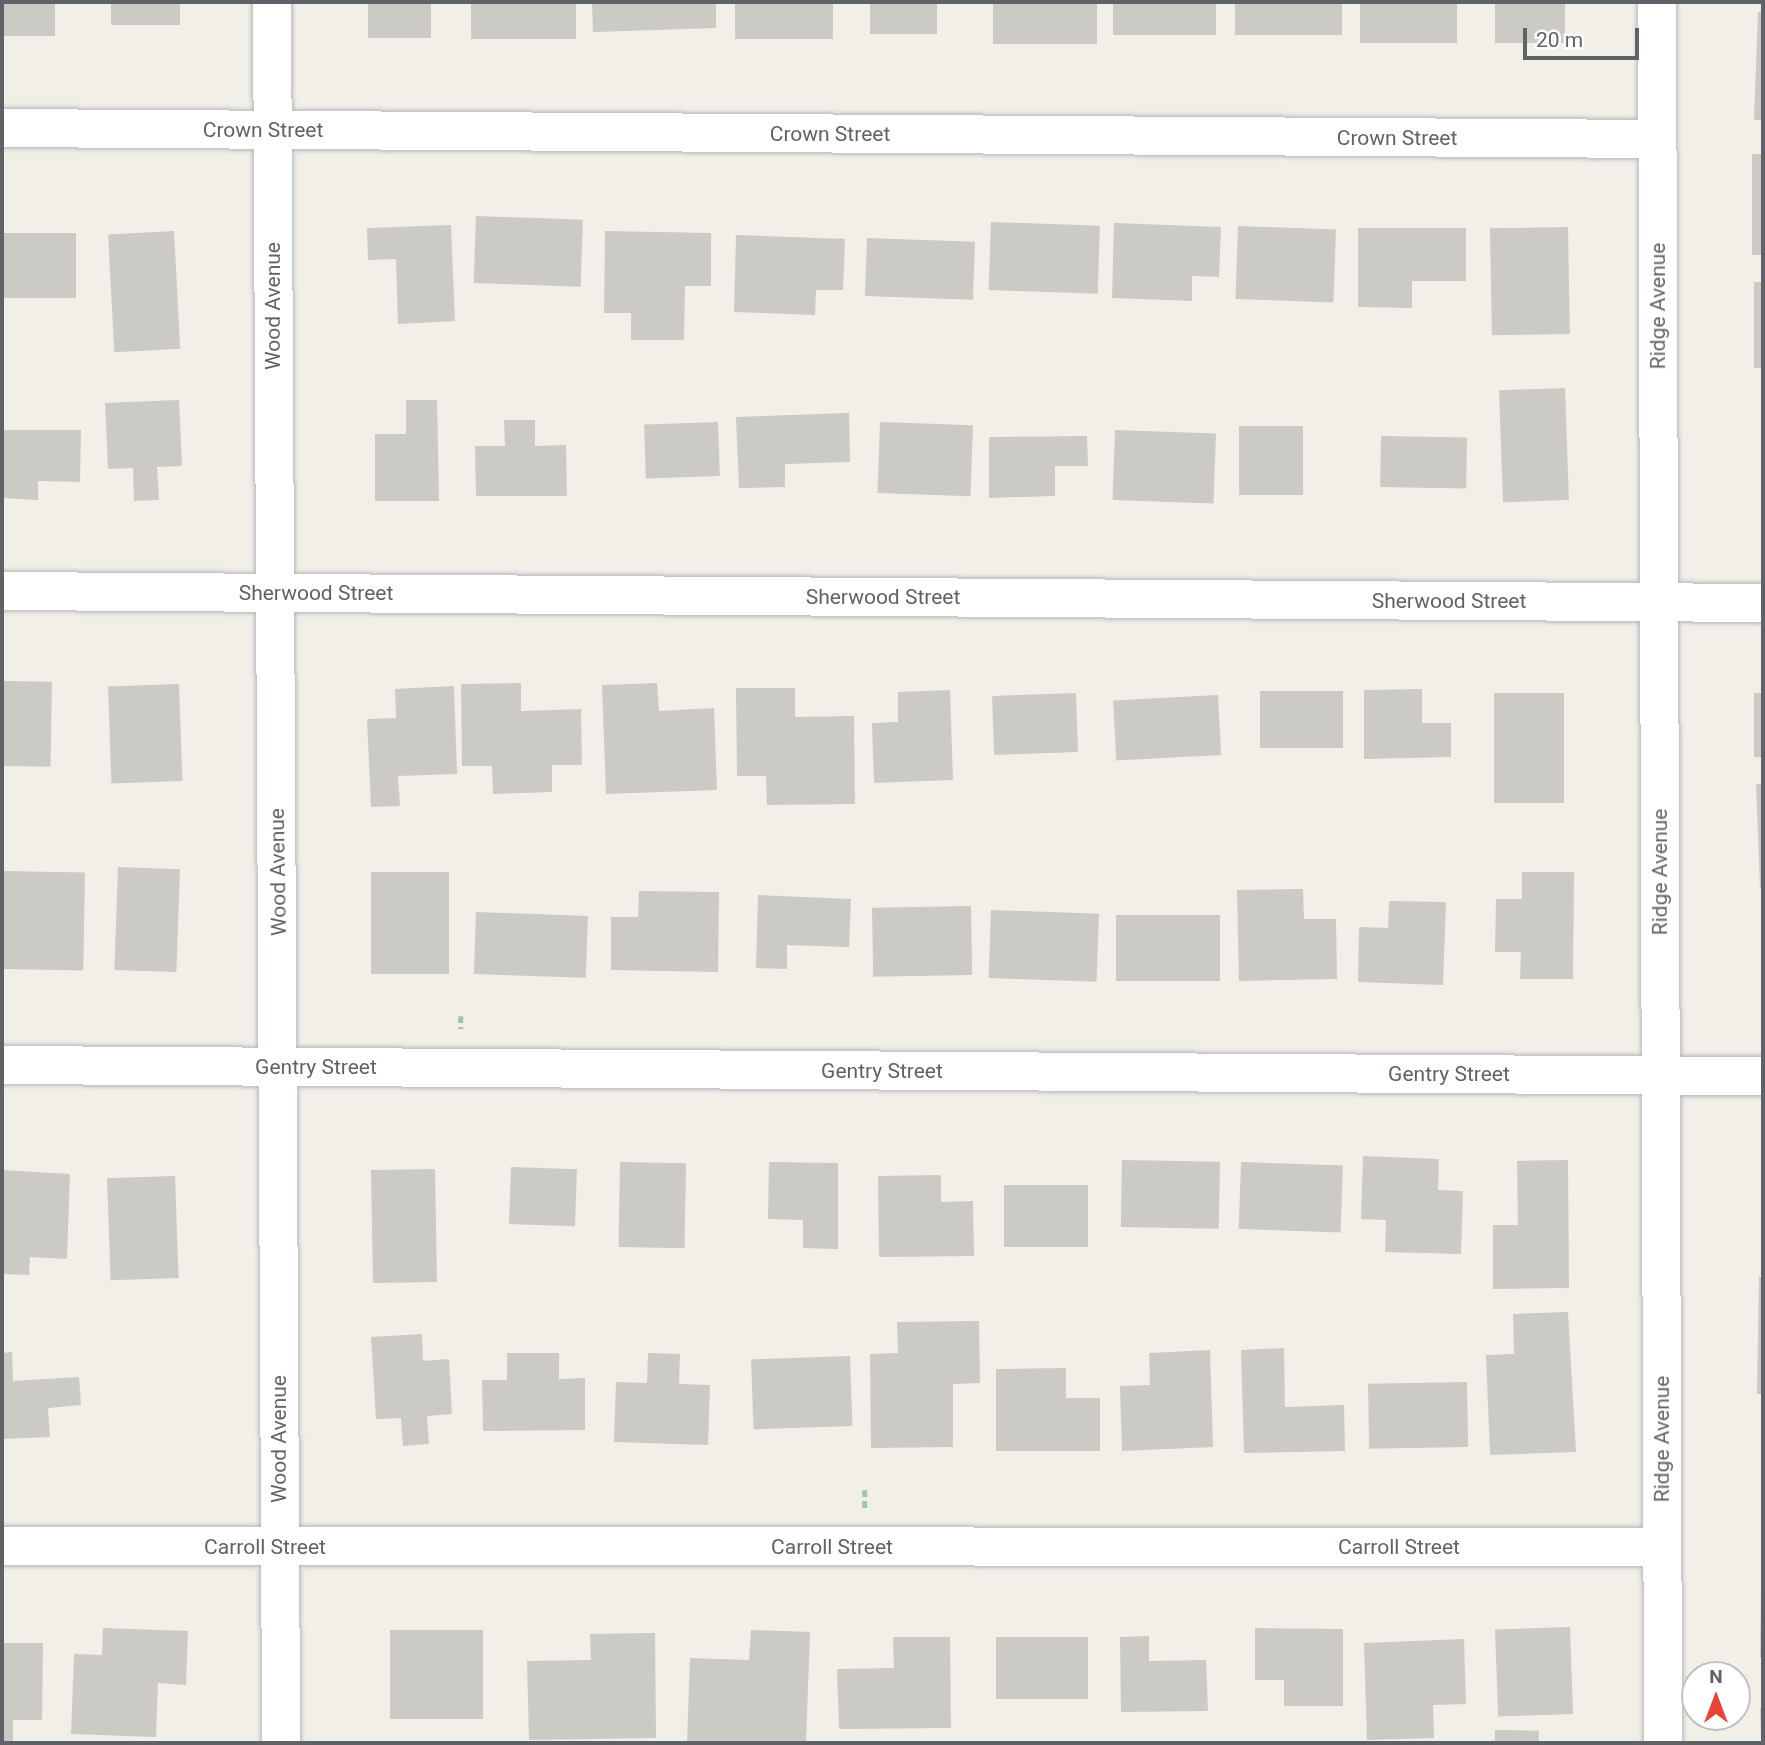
<!DOCTYPE html>
<style>
body{margin:0}
#map{position:relative;width:1765px;height:1745px;overflow:hidden;background:#f1efe8;font-family:Roboto,sans-serif}
div>[style]{position:absolute}
.building>*{inset:0;background:#cccac5;transform-origin:0 0}
.path>*{height:4.5px;margin-top:-2.25px;transform-origin:0;background:repeating-linear-gradient(90deg,#9cc7a9 0 7px,transparent 0 10.5px)}
.roads{filter:drop-shadow(0 0 2px #b5b8bc) drop-shadow(0 0 2px #b5b8bc)}
.minor>*{height:38px;margin:-19px;padding:0 19px;transform-origin:19px;border-radius:19px;background:#fff}
span{translate:-50% -50%;white-space:nowrap;text-align:center;line-height:1.15;-webkit-text-stroke:5px #fff;paint-order:stroke}
.street-label{font-size:21px;color:#5f6368}
.frame{position:absolute;inset:0;border:4px solid #5f6368;pointer-events:none}
.north{position:absolute;left:1681px;top:1661px;width:70px;height:70px;box-sizing:border-box;background:#fff;border:2px solid #bfc1c3;border-radius:50%;rotate:0deg;font-size:19px;font-weight:700;line-height:28px;text-align:center;color:#5f6368}
.north::after{content:'';display:block;margin:auto;width:24px;height:32px;background:#ea4335;clip-path:polygon(50% 0,100% 100%,50% 72%,0 100%)}
.scale{position:absolute;left:1523px;top:28px;width:116px;height:32px;box-sizing:border-box;border:4px solid #5f6368;border-top:0;padding-left:9px;font-size:21px;line-height:24px;white-space:nowrap;color:#5f6368;-webkit-text-stroke:5px #fff;paint-order:stroke}
</style>
<div id="map">
<div class="building">
<div style="left:2px;top:2px;width:53px;height:34px"></div>
<div style="left:111px;top:2px;width:69px;height:23px"></div>
<div style="left:368px;top:2px;width:63px;height:36px"></div>
<div style="left:471px;top:2px;width:105px;height:37px"></div>
<div style="clip-path:polygon(592px 2px,716px 2px,716px 28px,593px 32px)"></div>
<div style="left:735px;top:2px;width:98px;height:37px"></div>
<div style="left:870px;top:2px;width:67px;height:32px"></div>
<div style="left:993px;top:2px;width:104px;height:42px"></div>
<div style="left:1113px;top:2px;width:103px;height:33px"></div>
<div style="left:1235px;top:2px;width:107px;height:33px"></div>
<div style="left:1360px;top:2px;width:97px;height:41px"></div>
<div style="left:1495px;top:2px;width:70px;height:41px"></div>
<div style="clip-path:polygon(1758px 12px,1763px 12px,1763px 120px,1754px 120px)"></div>
<div style="left:1752px;top:154px;width:11px;height:101px"></div>
<div style="left:476px;top:216px;width:107px;height:67px;rotate:2deg"></div>
<div style="left:991px;top:222px;width:109px;height:68px;rotate:2deg"></div>
<div style="clip-path:polygon(1114px 223px,1221px 227px,1219px 277px,1192px 276px,1192px 301px,1112px 298px)"></div>
<div style="clip-path:polygon(451px 225px,455px 321px,398px 324px,396px 259px,368px 260px,367px 228px)"></div>
<div style="left:1238px;top:226px;width:98px;height:73px;rotate:2deg"></div>
<div style="left:1568px;top:227px;width:107px;height:78px;rotate:89deg"></div>
<div style="clip-path:polygon(1358px 228px,1466px 228px,1466px 281px,1412px 281px,1412px 308px,1358px 307px)"></div>
<div style="left:174px;top:231px;width:118px;height:66px;rotate:87deg"></div>
<div style="clip-path:polygon(605px 231px,711px 233px,711px 286px,685px 286px,684px 340px,631px 340px,631px 313px,604px 313px)"></div>
<div style="left:2px;top:233px;width:74px;height:65px"></div>
<div style="clip-path:polygon(736px 235px,845px 239px,843px 290px,816px 290px,815px 315px,734px 312px)"></div>
<div style="left:867px;top:238px;width:108px;height:58px;rotate:2deg"></div>
<div style="left:1754px;top:282px;width:9px;height:86px"></div>
<div style="left:1565px;top:388px;width:112px;height:66px;rotate:88deg"></div>
<div style="clip-path:polygon(179px 400px,182px 466px,157px 467px,159px 500px,134px 501px,133px 468px,108px 469px,105px 403px)"></div>
<div style="clip-path:polygon(406px 400px,437px 400px,439px 501px,375px 501px,375px 434px,406px 434px)"></div>
<div style="clip-path:polygon(849px 413px,850px 462px,785px 464px,785px 487px,739px 488px,736px 417px)"></div>
<div style="clip-path:polygon(504px 420px,535px 420px,535px 446px,566px 445px,567px 496px,476px 496px,475px 446px,505px 446px)"></div>
<div style="left:718px;top:422px;width:54px;height:74px;rotate:88deg"></div>
<div style="left:880px;top:422px;width:93px;height:71px;rotate:2deg"></div>
<div style="left:1239px;top:426px;width:64px;height:69px"></div>
<div style="clip-path:polygon(2px 430px,81px 430px,80px 482px,38px 481px,38px 500px,2px 498px)"></div>
<div style="left:1115px;top:430px;width:101px;height:70px;rotate:2deg"></div>
<div style="clip-path:polygon(1087px 436px,1088px 466px,1055px 466px,1055px 496px,989px 498px,989px 437px)"></div>
<div style="left:1381px;top:436px;width:86px;height:51px;rotate:1deg"></div>
<div style="left:2px;top:681px;width:50px;height:85px;rotate:1deg"></div>
<div style="clip-path:polygon(521px 683px,521px 711px,581px 709px,582px 765px,552px 765px,552px 792px,493px 794px,492px 766px,462px 766px,461px 684px)"></div>
<div style="clip-path:polygon(657px 683px,659px 711px,714px 708px,717px 790px,606px 794px,602px 685px)"></div>
<div style="left:179px;top:684px;width:97px;height:71px;rotate:88deg"></div>
<div style="clip-path:polygon(454px 686px,457px 774px,398px 776px,400px 806px,371px 807px,367px 719px,396px 718px,395px 689px)"></div>
<div style="clip-path:polygon(736px 688px,795px 688px,795px 717px,854px 716px,855px 804px,767px 805px,766px 776px,737px 776px)"></div>
<div style="clip-path:polygon(1422px 689px,1422px 723px,1451px 723px,1451px 757px,1364px 759px,1364px 690px)"></div>
<div style="clip-path:polygon(950px 690px,953px 780px,874px 783px,872px 723px,898px 722px,898px 692px)"></div>
<div style="left:1343px;top:691px;width:57px;height:83px;rotate:90deg"></div>
<div style="left:1076px;top:693px;width:59px;height:84px;rotate:88deg"></div>
<div style="left:1494px;top:693px;width:70px;height:110px"></div>
<div style="left:1754px;top:693px;width:9px;height:64px"></div>
<div style="left:1218px;top:695px;width:60px;height:105px;rotate:87deg"></div>
<div style="clip-path:polygon(1756px 784px,1763px 784px,1763px 888px,1760px 888px)"></div>
<div style="left:118px;top:867px;width:62px;height:103px;rotate:2deg"></div>
<div style="left:2px;top:871px;width:83px;height:98px;rotate:1deg"></div>
<div style="left:371px;top:872px;width:78px;height:102px"></div>
<div style="clip-path:polygon(1522px 872px,1574px 872px,1573px 979px,1520px 979px,1521px 952px,1495px 952px,1496px 899px,1522px 899px)"></div>
<div style="clip-path:polygon(1303px 889px,1304px 919px,1336px 919px,1337px 979px,1239px 981px,1237px 890px)"></div>
<div style="clip-path:polygon(639px 891px,719px 892px,718px 972px,611px 970px,611px 917px,638px 917px)"></div>
<div style="clip-path:polygon(758px 895px,851px 899px,849px 947px,787px 945px,787px 969px,756px 968px)"></div>
<div style="clip-path:polygon(1389px 901px,1446px 902px,1443px 985px,1358px 982px,1359px 927px,1388px 928px)"></div>
<div style="left:971px;top:906px;width:69px;height:99px;rotate:89deg"></div>
<div style="left:991px;top:910px;width:108px;height:68px;rotate:2deg"></div>
<div style="left:476px;top:912px;width:112px;height:62px;rotate:2deg"></div>
<div style="left:1116px;top:915px;width:104px;height:66px"></div>
<div style="clip-path:polygon(1363px 1156px,1439px 1159px,1438px 1190px,1463px 1191px,1461px 1254px,1385px 1252px,1386px 1220px,1361px 1219px)"></div>
<div style="left:1122px;top:1160px;width:98px;height:67px;rotate:1deg"></div>
<div style="clip-path:polygon(1568px 1160px,1569px 1288px,1493px 1289px,1493px 1225px,1518px 1225px,1517px 1161px)"></div>
<div style="left:620px;top:1162px;width:66px;height:85px;rotate:1deg"></div>
<div style="clip-path:polygon(769px 1162px,838px 1163px,838px 1249px,803px 1248px,803px 1220px,768px 1219px)"></div>
<div style="left:1241px;top:1162px;width:102px;height:67px;rotate:2deg"></div>
<div style="left:511px;top:1167px;width:66px;height:57px;rotate:2deg"></div>
<div style="left:435px;top:1169px;width:113px;height:64px;rotate:89deg"></div>
<div style="clip-path:polygon(2px 1170px,70px 1174px,67px 1259px,30px 1257px,29px 1275px,2px 1274px)"></div>
<div style="clip-path:polygon(941px 1175px,941px 1202px,973px 1201px,974px 1256px,879px 1257px,878px 1176px)"></div>
<div style="left:175px;top:1176px;width:102px;height:68px;rotate:88deg"></div>
<div style="left:1004px;top:1185px;width:84px;height:62px"></div>
<div style="clip-path:polygon(1759px 1277px,1763px 1277px,1763px 1394px,1757px 1394px)"></div>
<div style="clip-path:polygon(1568px 1312px,1576px 1452px,1490px 1455px,1486px 1355px,1514px 1354px,1513px 1314px)"></div>
<div style="clip-path:polygon(979px 1321px,980px 1383px,953px 1384px,953px 1447px,871px 1448px,870px 1354px,898px 1353px,897px 1322px)"></div>
<div style="clip-path:polygon(422px 1334px,423px 1361px,449px 1359px,452px 1414px,427px 1416px,429px 1444px,403px 1446px,401px 1418px,376px 1419px,371px 1337px)"></div>
<div style="clip-path:polygon(1284px 1348px,1285px 1407px,1344px 1405px,1345px 1451px,1244px 1453px,1241px 1350px)"></div>
<div style="clip-path:polygon(1210px 1350px,1213px 1447px,1122px 1451px,1120px 1386px,1150px 1385px,1149px 1353px)"></div>
<div style="clip-path:polygon(12px 1352px,13px 1381px,79px 1377px,81px 1405px,48px 1408px,50px 1437px,2px 1439px,2px 1353px)"></div>
<div style="clip-path:polygon(507px 1353px,559px 1353px,559px 1379px,585px 1378px,585px 1430px,483px 1431px,482px 1380px,507px 1380px)"></div>
<div style="clip-path:polygon(648px 1353px,680px 1354px,679px 1384px,710px 1385px,708px 1445px,614px 1442px,616px 1382px,647px 1383px)"></div>
<div style="left:850px;top:1356px;width:70px;height:99px;rotate:88deg"></div>
<div style="clip-path:polygon(1066px 1368px,1066px 1398px,1100px 1398px,1100px 1451px,996px 1451px,996px 1369px)"></div>
<div style="left:1467px;top:1382px;width:65px;height:99px;rotate:89deg"></div>
<div style="clip-path:polygon(1761px 1589px,1763px 1590px,1763px 1657px,1760px 1657px)"></div>
<div style="left:1570px;top:1627px;width:87px;height:75px;rotate:88deg"></div>
<div style="clip-path:polygon(103px 1628px,188px 1631px,186px 1685px,158px 1683px,156px 1737px,71px 1734px,74px 1654px,102px 1655px)"></div>
<div style="clip-path:polygon(1255px 1628px,1343px 1629px,1343px 1706px,1284px 1706px,1284px 1680px,1255px 1680px)"></div>
<div style="left:390px;top:1630px;width:93px;height:89px"></div>
<div style="clip-path:polygon(751px 1630px,810px 1632px,806px 1743px,687px 1743px,690px 1658px,749px 1660px)"></div>
<div style="clip-path:polygon(655px 1633px,656px 1738px,529px 1740px,527px 1661px,591px 1660px,590px 1634px)"></div>
<div style="clip-path:polygon(1149px 1636px,1149px 1661px,1206px 1660px,1208px 1711px,1121px 1712px,1120px 1637px)"></div>
<div style="clip-path:polygon(893px 1637px,950px 1637px,951px 1728px,839px 1729px,837px 1669px,894px 1668px)"></div>
<div style="left:996px;top:1637px;width:92px;height:62px"></div>
<div style="clip-path:polygon(1464px 1639px,1466px 1704px,1433px 1705px,1434px 1738px,1367px 1740px,1364px 1643px)"></div>
<div style="clip-path:polygon(2px 1643px,43px 1643px,42px 1720px,13px 1720px,13px 1743px,2px 1743px)"></div>
<div style="clip-path:polygon(1760px 1708px,1763px 1708px,1763px 1738px,1761px 1738px)"></div>
<div style="left:1495px;top:1730px;width:44px;height:13px;rotate:1deg"></div>
</div>
<div class="path">
<div style="left:461px;top:1016px;width:13px;rotate:90deg"></div>
<div style="left:865px;top:1490px;width:18px;rotate:90deg"></div>
</div>
<div class="roads">
<div class="minor">
<div style="left:272px;top:2px;width:1741px;rotate:89.7deg"></div>
<div style="left:1657px;top:2px;width:1741px;rotate:89.8deg"></div>
<div style="left:2px;top:128px;width:1655px;rotate:0.38deg"></div>
<div style="left:2px;top:591px;width:1761px;rotate:0.39deg"></div>
<div style="left:2px;top:1065px;width:1761px;rotate:0.36deg"></div>
<div style="left:2px;top:1546px;width:1660px;rotate:0.03deg"></div>
</div>
</div>
<div class="street-label">
<span style="left:263px;top:130px">Crown Street</span>
<span style="left:830px;top:134px">Crown Street</span>
<span style="left:1397px;top:138px">Crown Street</span>
<span style="left:273px;top:306px;rotate:-90deg">Wood Avenue</span>
<span style="left:1658px;top:306px;rotate:-90deg">Ridge Avenue</span>
<span style="left:316px;top:593px">Sherwood Street</span>
<span style="left:883px;top:597px">Sherwood Street</span>
<span style="left:1449px;top:601px">Sherwood Street</span>
<span style="left:278px;top:872px;rotate:-91deg">Wood Avenue</span>
<span style="left:1660px;top:872px;rotate:-90deg">Ridge Avenue</span>
<span style="left:316px;top:1067px">Gentry Street</span>
<span style="left:882px;top:1071px">Gentry Street</span>
<span style="left:1449px;top:1074px">Gentry Street</span>
<span style="left:279px;top:1439px;rotate:-90deg">Wood Avenue</span>
<span style="left:1662px;top:1439px;rotate:-90deg">Ridge Avenue</span>
<span style="left:265px;top:1547px">Carroll Street</span>
<span style="left:832px;top:1547px">Carroll Street</span>
<span style="left:1399px;top:1547px">Carroll Street</span>
</div>
<div class="frame"></div>
<div class="north">N</div>
<div class="scale">20 m</div>
</div>
